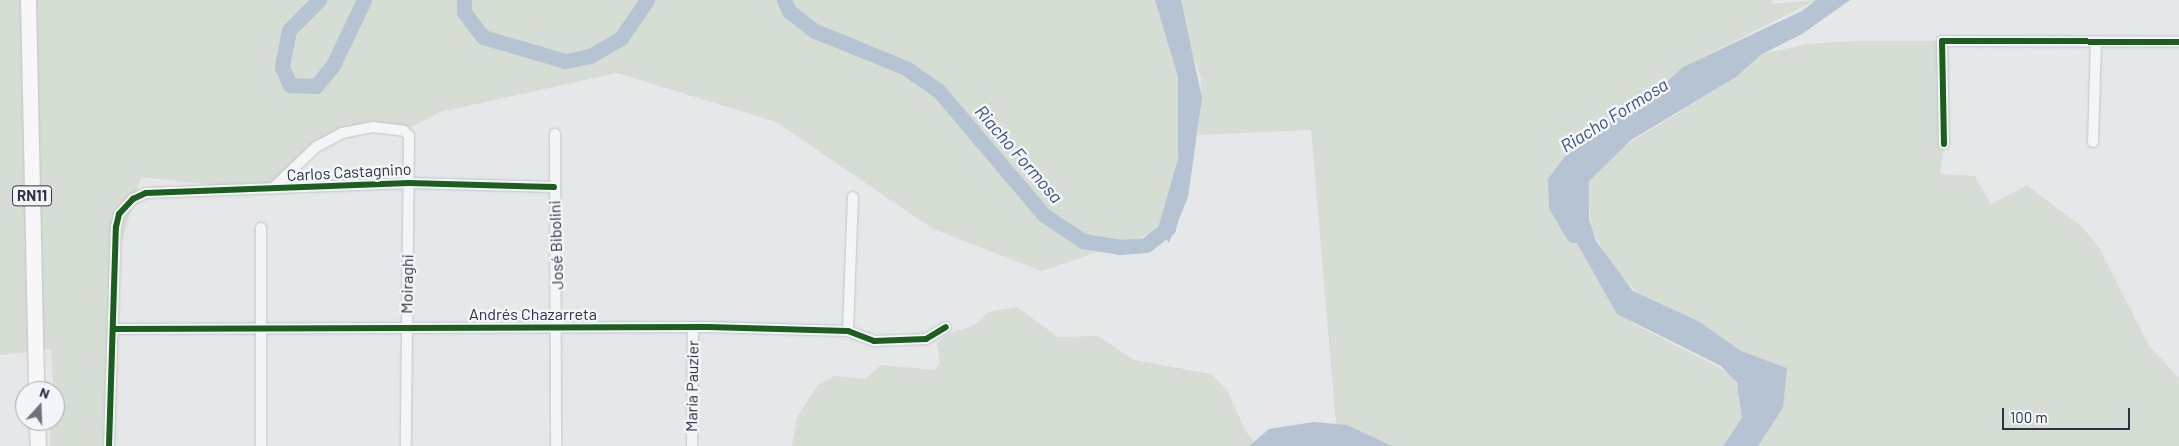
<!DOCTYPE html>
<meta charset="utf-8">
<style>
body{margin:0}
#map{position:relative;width:2179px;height:446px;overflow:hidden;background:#e5e7e9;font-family:Barlow,sans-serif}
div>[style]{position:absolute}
.green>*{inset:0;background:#d5ddd5}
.water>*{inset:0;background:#b5c3d3}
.river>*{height:15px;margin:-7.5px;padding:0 7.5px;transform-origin:7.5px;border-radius:7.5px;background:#b5c3d3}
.roads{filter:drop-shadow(0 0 1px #c3c5c7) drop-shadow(0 0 1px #c3c5c7)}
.minor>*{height:10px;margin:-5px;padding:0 5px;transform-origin:5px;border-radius:5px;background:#f4f5f6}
.highway>*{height:15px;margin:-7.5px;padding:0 7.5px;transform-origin:7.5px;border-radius:7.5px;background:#f7f7f8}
.cycleway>*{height:6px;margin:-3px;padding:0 3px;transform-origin:3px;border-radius:3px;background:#1b5e20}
span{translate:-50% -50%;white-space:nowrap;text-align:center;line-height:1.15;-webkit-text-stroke:5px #f3f5f8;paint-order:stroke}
.shield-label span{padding:1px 4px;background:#f3f5f8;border:1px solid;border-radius:4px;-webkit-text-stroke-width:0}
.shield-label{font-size:15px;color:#2b3442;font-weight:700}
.street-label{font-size:16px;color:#2b3442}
.water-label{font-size:18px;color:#375275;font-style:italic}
.north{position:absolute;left:15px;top:381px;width:50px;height:50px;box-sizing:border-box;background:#f3f5f8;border:1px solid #a3a8af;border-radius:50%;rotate:20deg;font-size:14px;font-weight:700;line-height:20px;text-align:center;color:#2b3442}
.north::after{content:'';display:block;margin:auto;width:18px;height:22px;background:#6c737c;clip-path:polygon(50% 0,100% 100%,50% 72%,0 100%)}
.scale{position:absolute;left:2002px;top:408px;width:128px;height:22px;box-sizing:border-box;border:2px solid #2b3442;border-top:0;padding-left:6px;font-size:15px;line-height:18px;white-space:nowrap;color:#2b3442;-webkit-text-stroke:4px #f3f5f8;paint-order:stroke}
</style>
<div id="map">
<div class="green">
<div style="clip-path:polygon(0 0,1172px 0,1189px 97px,1168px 228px,1042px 271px,933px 229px,776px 122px,617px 73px,440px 112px,404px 131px,373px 127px,327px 140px,261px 190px,141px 177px,101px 311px,115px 269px,109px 446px,50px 446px,50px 421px,55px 421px,51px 349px,0 355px)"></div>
<div style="clip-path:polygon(1180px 0,1773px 0,1772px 4px,1816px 0,1683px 67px,1647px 100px,1595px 131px,1555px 181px,1556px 206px,1631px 322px,1731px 374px,1741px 393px,1740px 405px,1747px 411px,1723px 446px,1392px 446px,1336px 423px,1311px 130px,1198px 135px,1201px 78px,1186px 36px)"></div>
<div style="clip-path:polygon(1857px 41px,1942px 41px,1944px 144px,1940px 174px,1975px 176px,1991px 204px,2027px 185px,2083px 228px,2100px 249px,2149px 346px,2179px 378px,2179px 446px,1758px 446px,1783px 408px,1787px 368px,1741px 351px,1700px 322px,1642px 298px,1608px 261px,1592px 229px,1587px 191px,1589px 181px,1623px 147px,1736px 77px,1762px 54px,1807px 44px)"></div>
<div style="clip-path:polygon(1017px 307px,1058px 337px,1098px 336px,1134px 360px,1211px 374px,1227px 390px,1246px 432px,1258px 446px,792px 446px,797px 417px,818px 385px,835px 376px,865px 379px,881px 365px,934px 370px,940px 363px,937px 343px,945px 335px,975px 325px,988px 312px)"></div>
</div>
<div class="water">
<div style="clip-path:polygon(1155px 0,1181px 0,1202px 98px,1188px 197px,1169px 243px,1158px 228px,1178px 159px,1178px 77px)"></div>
<div style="clip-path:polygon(1816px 0,1850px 0,1802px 34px,1762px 54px,1736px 77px,1631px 140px,1589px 181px,1589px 219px,1596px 241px,1633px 291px,1700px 322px,1741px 351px,1787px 368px,1783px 408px,1758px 446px,1723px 446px,1742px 418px,1737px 383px,1721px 366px,1617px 314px,1556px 206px,1564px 169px,1595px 131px,1647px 100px,1683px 67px,1802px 11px)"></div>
<div style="clip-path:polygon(1314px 422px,1347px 425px,1392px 446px,1249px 446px,1269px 429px)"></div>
</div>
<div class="river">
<div style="left:319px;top:0;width:42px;rotate:135deg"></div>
<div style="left:289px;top:30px;width:38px;rotate:101deg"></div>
<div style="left:282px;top:67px;width:20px;rotate:66deg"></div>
<div style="left:290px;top:85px;width:26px;rotate:2deg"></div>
<div style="left:316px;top:86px;width:27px;rotate:-51deg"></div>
<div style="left:333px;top:65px;width:72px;rotate:-64.5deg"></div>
<div style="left:464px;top:0;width:12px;rotate:90deg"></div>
<div style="left:464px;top:12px;width:31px;rotate:53deg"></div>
<div style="left:483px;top:37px;width:85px;rotate:16.3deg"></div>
<div style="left:565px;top:61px;width:25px;rotate:-11deg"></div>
<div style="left:590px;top:56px;width:36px;rotate:-30deg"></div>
<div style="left:621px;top:38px;width:46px;rotate:-55.6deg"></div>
<div style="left:784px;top:0;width:12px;rotate:66deg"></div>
<div style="left:789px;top:11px;width:33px;rotate:38deg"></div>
<div style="left:815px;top:31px;width:98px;rotate:22.1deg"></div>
<div style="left:906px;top:68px;width:39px;rotate:35deg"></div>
<div style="left:938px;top:90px;width:164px;rotate:49.7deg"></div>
<div style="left:1044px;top:215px;width:47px;rotate:33.7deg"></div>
<div style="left:1083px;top:241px;width:36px;rotate:9deg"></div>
<div style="left:1119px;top:247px;width:27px;rotate:-4deg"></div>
<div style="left:1146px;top:245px;width:28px;rotate:-38deg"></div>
<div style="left:1168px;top:228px;width:11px;rotate:-75deg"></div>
<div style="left:1573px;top:235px;width:34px;rotate:-120deg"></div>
<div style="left:1556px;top:206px;width:25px;rotate:-92deg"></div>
<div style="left:1555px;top:181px;width:25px;rotate:-53deg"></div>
<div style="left:1570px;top:161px;width:33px;rotate:-33deg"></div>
</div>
<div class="roads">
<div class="minor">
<div style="left:555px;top:134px;width:312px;rotate:89.8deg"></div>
<div style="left:2093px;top:142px;width:101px;rotate:-88.3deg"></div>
<div style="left:1944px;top:144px;width:103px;rotate:-91.1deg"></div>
<div style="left:1942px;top:41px;width:237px;rotate:0.2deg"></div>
<div style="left:272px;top:189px;width:61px;rotate:-43.7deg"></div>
<div style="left:316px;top:147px;width:30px;rotate:-28deg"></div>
<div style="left:342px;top:133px;width:32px;rotate:-11deg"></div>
<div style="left:373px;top:127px;width:31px;rotate:7deg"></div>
<div style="left:404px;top:131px;width:7px;rotate:45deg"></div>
<div style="left:409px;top:136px;width:310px;rotate:90.6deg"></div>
<div style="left:114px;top:329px;width:594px;rotate:-0.19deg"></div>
<div style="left:708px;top:327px;width:140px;rotate:1.6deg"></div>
<div style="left:848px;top:331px;width:28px;rotate:21deg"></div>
<div style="left:874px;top:341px;width:52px;rotate:-2.2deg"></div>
<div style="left:926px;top:339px;width:23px;rotate:-31deg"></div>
<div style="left:848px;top:331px;width:134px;rotate:-87.9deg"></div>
<div style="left:109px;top:446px;width:219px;rotate:-88.2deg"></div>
<div style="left:116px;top:227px;width:13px;rotate:-77deg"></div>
<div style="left:119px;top:214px;width:21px;rotate:-47deg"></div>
<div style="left:133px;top:199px;width:14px;rotate:-25deg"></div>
<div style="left:146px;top:193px;width:263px;rotate:-2.2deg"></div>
<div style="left:409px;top:183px;width:145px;rotate:1.6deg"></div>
<div style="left:261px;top:446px;width:218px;rotate:-90deg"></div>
<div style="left:692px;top:446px;width:119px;rotate:-89.5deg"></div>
</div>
<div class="highway">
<div style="left:28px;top:0;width:391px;rotate:88.8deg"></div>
<div style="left:37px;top:421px;width:25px;rotate:88deg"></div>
</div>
</div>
<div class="cycleway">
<div style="left:1944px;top:144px;width:103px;rotate:-91.1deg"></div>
<div style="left:1942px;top:41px;width:237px;rotate:0.2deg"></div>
<div style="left:114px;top:329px;width:594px;rotate:-0.19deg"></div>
<div style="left:708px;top:327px;width:140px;rotate:1.6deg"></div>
<div style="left:848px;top:331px;width:28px;rotate:21deg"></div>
<div style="left:874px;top:341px;width:52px;rotate:-2.2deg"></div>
<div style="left:926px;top:339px;width:23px;rotate:-31deg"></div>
<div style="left:109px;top:446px;width:219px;rotate:-88.2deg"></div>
<div style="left:116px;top:227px;width:13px;rotate:-77deg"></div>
<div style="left:119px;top:214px;width:21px;rotate:-47deg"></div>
<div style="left:133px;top:199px;width:14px;rotate:-25deg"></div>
<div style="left:146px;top:193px;width:263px;rotate:-2.2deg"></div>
<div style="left:409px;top:183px;width:145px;rotate:1.6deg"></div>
</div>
<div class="shield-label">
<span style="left:32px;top:196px">RN11</span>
</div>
<div class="street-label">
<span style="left:349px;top:172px;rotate:-3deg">Carlos Castagnino</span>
<span style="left:556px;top:245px;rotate:-92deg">José Bibolini</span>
<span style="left:407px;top:284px;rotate:-89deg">Moiraghi</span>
<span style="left:533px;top:314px">Andrés Chazarreta</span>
<span style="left:692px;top:386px;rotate:-89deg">María Pauzier</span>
</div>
<div class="water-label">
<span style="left:1614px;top:115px;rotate:-32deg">Riacho Formosa</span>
<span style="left:1019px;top:154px;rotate:49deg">Riacho Formosa</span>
</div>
<div class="north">N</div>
<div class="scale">100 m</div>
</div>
